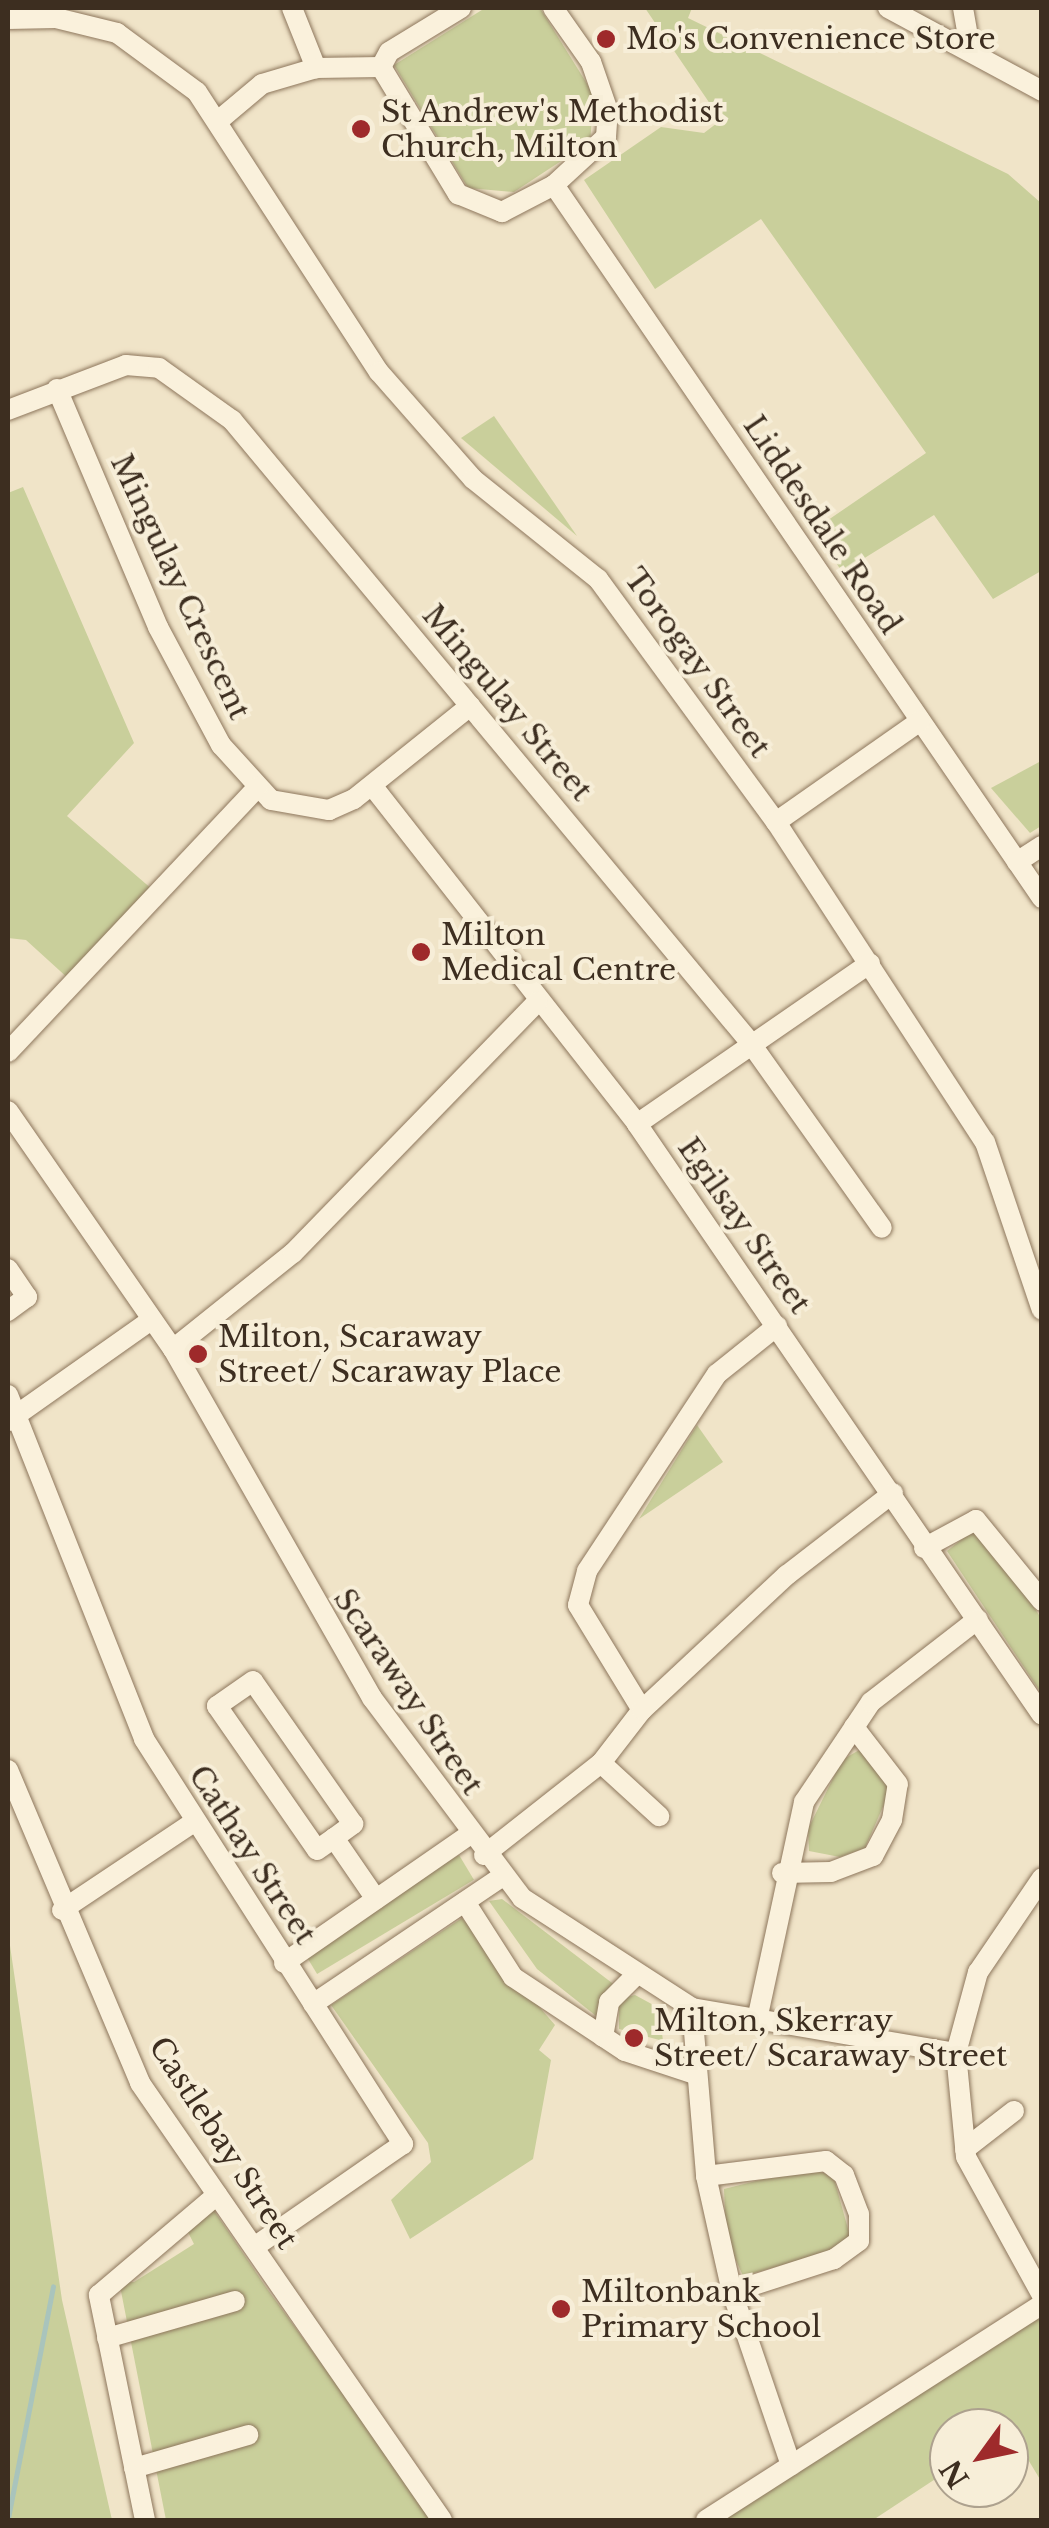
<!DOCTYPE html>
<style>
body{margin:0}
#map{position:relative;width:1049px;height:2528px;overflow:hidden;background:#f0e4c8;font-family:"Libre Baskerville",serif}
div>[style]{position:absolute}
.green>*{inset:0;background:#c9cf9b;transform-origin:0 0}
.stream>*{height:5px;margin:-2.5px;padding:0 2.5px;transform-origin:2.5px;border-radius:2.5px;background:#a9c4bc}
.roads{filter:drop-shadow(0 0 2px #8d765c) drop-shadow(0 0 2px #8d765c)}
.minor>*{height:20px;margin:-10px;padding:0 10px;transform-origin:10px;border-radius:10px;background:#faf1dc}
.dots>*{width:28px;height:28px;translate:-50% -50%;box-sizing:border-box;border:5px solid #f7eed8;border-radius:50%}
span{translate:-50% -50%;white-space:nowrap;text-align:center;line-height:1.15;-webkit-text-stroke:8px #f7eed8;paint-order:stroke}
.poi-label{font-size:30px;color:#3d2e20}
.left{translate:0 -50%;text-align:left}
.street-label{font-size:30px;color:#3d2e20}
.frame{position:absolute;inset:0;border:10px solid #3d2e20;pointer-events:none}
.north{position:absolute;left:929px;top:2408px;width:100px;height:100px;box-sizing:border-box;background:#f7eed8;border:2px solid #ada18e;border-radius:50%;rotate:237deg;font-size:28px;font-weight:700;line-height:40px;text-align:center;color:#3d2e20}
.north::after{content:'';display:block;margin:auto;width:35px;height:45px;background:#9e2a2b;clip-path:polygon(50% 0,100% 100%,50% 72%,0 100%)}
</style>
<div id="map">
<div class="green">
<div style="clip-path:polygon(485px 8px,540px 8px,594px 95px,590px 142px,514px 192px,468px 188px,394px 65px)"></div>
<div style="clip-path:polygon(645px 8px,692px 8px,688px 18px,1008px 174px,1041px 203px,1041px 571px,993px 599px,934px 515px,842px 572px,815px 529px,926px 453px,761px 219px,655px 289px,584px 180px,661px 127px,704px 133px,721px 120px)"></div>
<div style="clip-path:polygon(494px 416px,577px 536px,461px 438px)"></div>
<div style="clip-path:polygon(23px 487px,134px 743px,67px 816px,153px 890px,70px 980px,26px 940px,8px 938px,8px 493px)"></div>
<div style="clip-path:polygon(1041px 761px,1041px 826px,1030px 833px,991px 788px)"></div>
<div style="clip-path:polygon(697px 1425px,723px 1462px,639px 1519px)"></div>
<div style="clip-path:polygon(971px 1532px,987px 1535px,1041px 1618px,1041px 1693px,947px 1551px)"></div>
<div style="clip-path:polygon(861px 1749px,892px 1786px,865px 1848px,840px 1857px,809px 1851px,808px 1829px,842px 1760px)"></div>
<div style="left:459px;top:1855px;width:29px;height:183px;rotate:59deg"></div>
<div style="clip-path:polygon(502px 1899px,616px 1986px,600px 1998px,600px 2019px,537px 1969px,489px 1901px)"></div>
<div style="clip-path:polygon(462px 1918px,555px 2025px,539px 2050px,551px 2060px,533px 2159px,410px 2239px,391px 2200px,431px 2162px,428px 2143px,331px 2005px)"></div>
<div style="clip-path:polygon(8px 1932px,62px 2300px,112px 2520px,8px 2520px)"></div>
<div style="clip-path:polygon(635px 1995px,659px 2008px,663px 2041px,619px 2029px,619px 1999px)"></div>
<div style="clip-path:polygon(805px 2169px,833px 2175px,850px 2236px,829px 2252px,743px 2276px,726px 2238px,724px 2189px)"></div>
<div style="clip-path:polygon(213px 2209px,268px 2290px,435px 2520px,166px 2520px,119px 2281px,134px 2282px,194px 2244px,187px 2230px)"></div>
<div style="clip-path:polygon(1028px 2304px,1041px 2317px,1041px 2481px,1009px 2428px,949px 2428px,949px 2470px,873px 2520px,709px 2520px)"></div>
</div>
<div class="stream">
<div style="left:8px;top:2518px;width:236px;rotate:-79deg"></div>
</div>
<div class="roads">
<div class="minor">
<div style="left:292px;top:8px;width:65px;rotate:68.2deg"></div>
<div style="left:461px;top:8px;width:84px;rotate:148.6deg"></div>
<div style="left:389px;top:52px;width:17px;rotate:118deg"></div>
<div style="left:381px;top:67px;width:149px;rotate:58.8deg"></div>
<div style="left:458px;top:194px;width:48px;rotate:22.2deg"></div>
<div style="left:502px;top:212px;width:59px;rotate:-27.4deg"></div>
<div style="left:554px;top:185px;width:71px;rotate:-42.7deg"></div>
<div style="left:606px;top:137px;width:26px;rotate:-86deg"></div>
<div style="left:608px;top:111px;width:52px;rotate:-109.1deg"></div>
<div style="left:591px;top:62px;width:66px;rotate:-125.1deg"></div>
<div style="left:888px;top:8px;width:175px;rotate:28.3deg"></div>
<div style="left:963px;top:8px;width:39px;rotate:80deg"></div>
<div style="left:8px;top:19px;width:48px;rotate:-1.2deg"></div>
<div style="left:56px;top:18px;width:63px;rotate:13.8deg"></div>
<div style="left:117px;top:33px;width:99px;rotate:36.4deg"></div>
<div style="left:197px;top:92px;width:334px;rotate:57deg"></div>
<div style="left:379px;top:372px;width:142px;rotate:48.7deg"></div>
<div style="left:473px;top:479px;width:160px;rotate:38.7deg"></div>
<div style="left:598px;top:579px;width:301px;rotate:53.8deg"></div>
<div style="left:776px;top:822px;width:382px;rotate:56.9deg"></div>
<div style="left:985px;top:1142px;width:177px;rotate:71.3deg"></div>
<div style="left:218px;top:121px;width:57px;rotate:-40.1deg"></div>
<div style="left:262px;top:84px;width:56px;rotate:-16.5deg"></div>
<div style="left:316px;top:68px;width:65px;rotate:-0.9deg"></div>
<div style="left:554px;top:185px;width:864px;rotate:55.61deg"></div>
<div style="left:57px;top:389px;width:259px;rotate:67deg"></div>
<div style="left:158px;top:627px;width:134px;rotate:61.9deg"></div>
<div style="left:221px;top:745px;width:74px;rotate:47.7deg"></div>
<div style="left:271px;top:800px;width:59px;rotate:9.8deg"></div>
<div style="left:329px;top:810px;width:27px;rotate:-24deg"></div>
<div style="left:354px;top:799px;width:149px;rotate:-38.7deg"></div>
<div style="left:8px;top:410px;width:126px;rotate:-20.9deg"></div>
<div style="left:126px;top:365px;width:33px;rotate:5deg"></div>
<div style="left:159px;top:368px;width:90px;rotate:35.5deg"></div>
<div style="left:232px;top:420px;width:808px;rotate:50.22deg"></div>
<div style="left:749px;top:1041px;width:229px;rotate:54.6deg"></div>
<div style="left:374px;top:788px;width:427px;rotate:51.9deg"></div>
<div style="left:637px;top:1124px;width:716px;rotate:55.58deg"></div>
<div style="left:776px;top:822px;width:176px;rotate:-35deg"></div>
<div style="left:1017px;top:862px;width:30px;rotate:-33deg"></div>
<div style="left:8px;top:1052px;width:364px;rotate:-46.7deg"></div>
<div style="left:8px;top:1111px;width:290px;rotate:55.3deg"></div>
<div style="left:173px;top:1349px;width:402px;rotate:60.3deg"></div>
<div style="left:372px;top:1698px;width:250px;rotate:53.1deg"></div>
<div style="left:522px;top:1898px;width:202px;rotate:32.9deg"></div>
<div style="left:692px;top:2008px;width:268px;rotate:9.7deg"></div>
<div style="left:637px;top:1124px;width:283px;rotate:-34.6deg"></div>
<div style="left:8px;top:1269px;width:34px;rotate:56deg"></div>
<div style="left:27px;top:1297px;width:24px;rotate:144deg"></div>
<div style="left:173px;top:1349px;width:154px;rotate:-38.7deg"></div>
<div style="left:293px;top:1253px;width:350px;rotate:-45.8deg"></div>
<div style="left:8px;top:1395px;width:370px;rotate:68.4deg"></div>
<div style="left:144px;top:1739px;width:481px;rotate:57.4deg"></div>
<div style="left:403px;top:2144px;width:181px;rotate:145.3deg"></div>
<div style="left:8px;top:1421px;width:175px;rotate:-35.2deg"></div>
<div style="left:924px;top:1548px;width:59px;rotate:-28.3deg"></div>
<div style="left:976px;top:1520px;width:104px;rotate:50.8deg"></div>
<div style="left:642px;top:1710px;width:123px;rotate:-121.4deg"></div>
<div style="left:578px;top:1605px;width:35px;rotate:-75deg"></div>
<div style="left:587px;top:1571px;width:236px;rotate:-56.6deg"></div>
<div style="left:717px;top:1374px;width:77px;rotate:-38.7deg"></div>
<div style="left:601px;top:1763px;width:79px;rotate:42.4deg"></div>
<div style="left:8px;top:1770px;width:340px;rotate:67.1deg"></div>
<div style="left:140px;top:2083px;width:531px;rotate:55.35deg"></div>
<div style="left:334px;top:1838px;width:24px;rotate:-36deg"></div>
<div style="left:353px;top:1824px;width:174px;rotate:-125deg"></div>
<div style="left:253px;top:1681px;width:44px;rotate:145.2deg"></div>
<div style="left:217px;top:1706px;width:175px;rotate:55.2deg"></div>
<div style="left:317px;top:1850px;width:21px;rotate:-35deg"></div>
<div style="left:334px;top:1838px;width:74px;rotate:55.5deg"></div>
<div style="left:484px;top:1855px;width:149px;rotate:-38.2deg"></div>
<div style="left:601px;top:1763px;width:67px;rotate:-52.3deg"></div>
<div style="left:642px;top:1710px;width:198px;rotate:-43deg"></div>
<div style="left:787px;top:1575px;width:134px;rotate:-37.7deg"></div>
<div style="left:782px;top:1873px;width:49px;rotate:-1.2deg"></div>
<div style="left:831px;top:1872px;width:45px;rotate:-20.9deg"></div>
<div style="left:873px;top:1856px;width:41px;rotate:-62.2deg"></div>
<div style="left:892px;top:1820px;width:36px;rotate:-81deg"></div>
<div style="left:898px;top:1784px;width:72px;rotate:-127.7deg"></div>
<div style="left:1042px;top:1878px;width:114px;rotate:124.2deg"></div>
<div style="left:978px;top:1972px;width:84px;rotate:105.2deg"></div>
<div style="left:956px;top:2053px;width:104px;rotate:84.5deg"></div>
<div style="left:966px;top:2157px;width:158px;rotate:61.2deg"></div>
<div style="left:465px;top:1902px;width:89px;rotate:57.4deg"></div>
<div style="left:513px;top:1977px;width:134px;rotate:33.5deg"></div>
<div style="left:625px;top:2051px;width:71px;rotate:18.2deg"></div>
<div style="left:62px;top:1910px;width:155px;rotate:-33.7deg"></div>
<div style="left:284px;top:1963px;width:225px;rotate:-34.7deg"></div>
<div style="left:313px;top:2004px;width:229px;rotate:-34deg"></div>
<div style="left:692px;top:2008px;width:169px;rotate:85.2deg"></div>
<div style="left:706px;top:2176px;width:119px;rotate:77.4deg"></div>
<div style="left:732px;top:2292px;width:183px;rotate:71.2deg"></div>
<div style="left:758px;top:2015px;width:218px;rotate:-77.8deg"></div>
<div style="left:804px;top:1802px;width:120px;rotate:-56.2deg"></div>
<div style="left:871px;top:1702px;width:135px;rotate:-37.8deg"></div>
<div style="left:603px;top:2037px;width:36px;rotate:-80deg"></div>
<div style="left:609px;top:2002px;width:34px;rotate:-45deg"></div>
<div style="left:965px;top:2149px;width:62px;rotate:-37.8deg"></div>
<div style="left:706px;top:2176px;width:121px;rotate:-7.1deg"></div>
<div style="left:826px;top:2161px;width:23px;rotate:38deg"></div>
<div style="left:844px;top:2175px;width:42px;rotate:69deg"></div>
<div style="left:859px;top:2214px;width:27px;rotate:90deg"></div>
<div style="left:859px;top:2241px;width:31px;rotate:144deg"></div>
<div style="left:834px;top:2259px;width:107px;rotate:162.1deg"></div>
<div style="left:107px;top:2338px;width:133px;rotate:-16.1deg"></div>
<div style="left:134px;top:2468px;width:119px;rotate:-16.1deg"></div>
<div style="left:145px;top:2520px;width:230px;rotate:-101.6deg"></div>
<div style="left:99px;top:2295px;width:155px;rotate:-40.3deg"></div>
<div style="left:706px;top:2520px;width:399px;rotate:-32.7deg"></div>
</div>
</div>
<div class="dots">
<div style="left:606px;top:39px;background:#9e2a2b"></div>
<div style="left:361px;top:129px;background:#9e2a2b"></div>
<div style="left:421px;top:952px;background:#9e2a2b"></div>
<div style="left:198px;top:1354px;background:#9e2a2b"></div>
<div style="left:634px;top:2038px;background:#9e2a2b"></div>
<div style="left:561px;top:2309px;background:#9e2a2b"></div>
</div>
<div class="poi-label">
<span class="left" style="left:626px;top:39px">Mo's Convenience Store</span>
<span class="left" style="left:381px;top:129px">St Andrew's Methodist<br>Church, Milton</span>
<span class="left" style="left:441px;top:952px">Milton<br>Medical Centre</span>
<span class="left" style="left:218px;top:1354px">Milton, Scaraway<br>Street/ Scaraway Place</span>
<span class="left" style="left:654px;top:2038px">Milton, Skerray<br>Street/ Scaraway Street</span>
<span class="left" style="left:581px;top:2309px">Miltonbank<br>Primary School</span>
</div>
<div class="street-label">
<span style="left:822px;top:525px;rotate:56deg">Liddesdale Road</span>
<span style="left:180px;top:587px;rotate:65deg">Mingulay Crescent</span>
<span style="left:697px;top:663px;rotate:54deg">Torogay Street</span>
<span style="left:507px;top:703px;rotate:50deg">Mingulay Street</span>
<span style="left:744px;top:1226px;rotate:55deg">Egilsay Street</span>
<span style="left:408px;top:1692px;rotate:56deg">Scaraway Street</span>
<span style="left:252px;top:1855px;rotate:57deg">Cathay Street</span>
<span style="left:223px;top:2143px;rotate:57deg">Castlebay Street</span>
</div>
<div class="frame"></div>
<div class="north">N</div>
</div>
